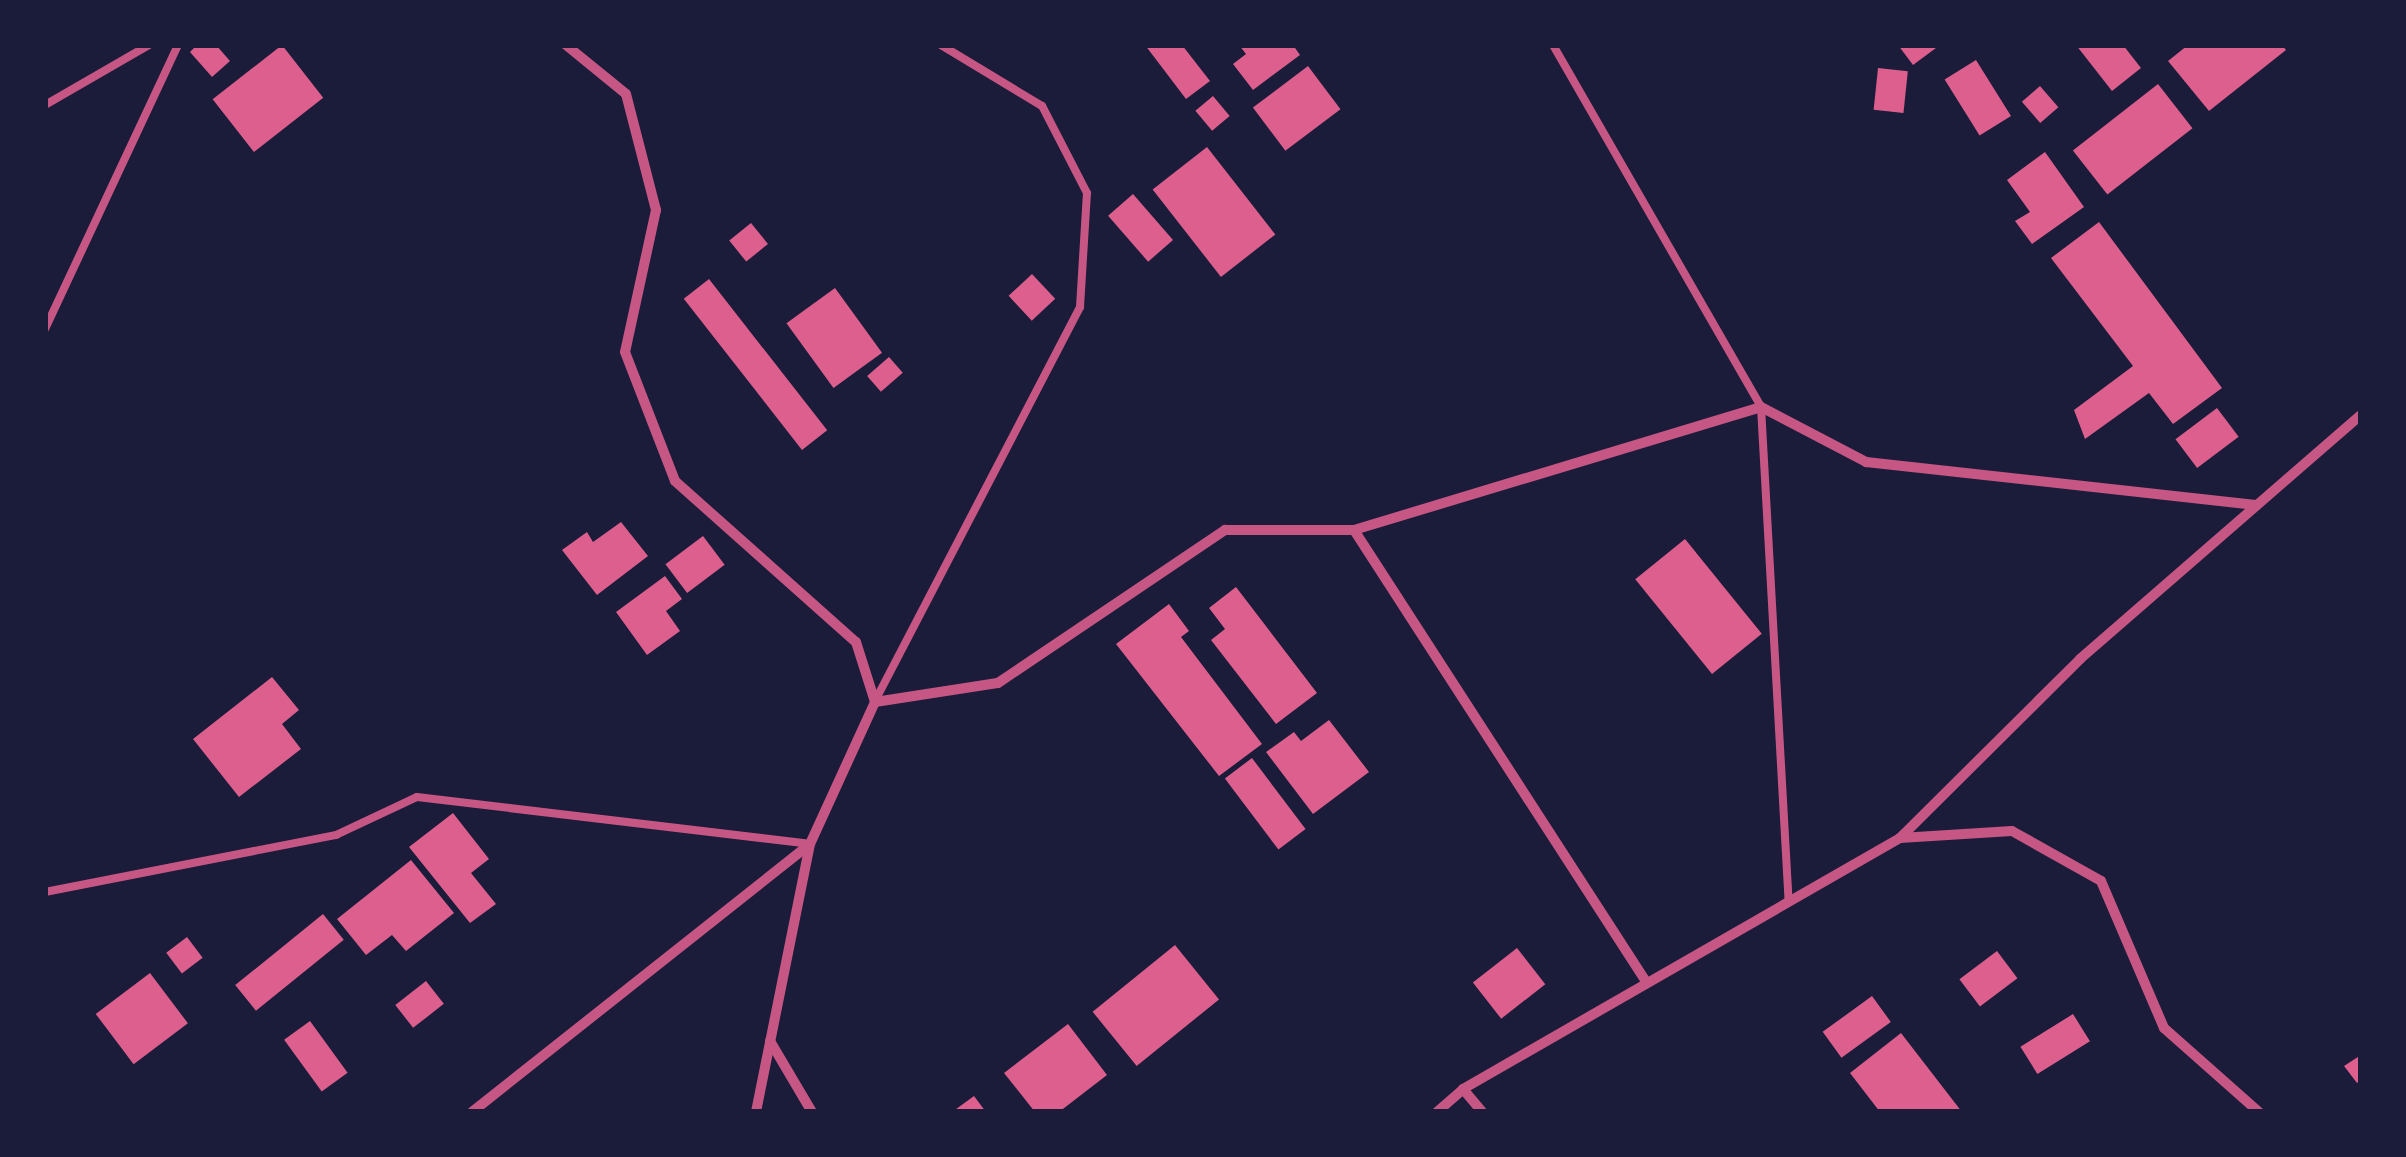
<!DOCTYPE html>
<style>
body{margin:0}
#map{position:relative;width:2406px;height:1157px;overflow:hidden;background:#1b1b3a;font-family:Jost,sans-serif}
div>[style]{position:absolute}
.building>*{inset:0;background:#dd5f8e;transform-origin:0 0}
.service>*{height:8px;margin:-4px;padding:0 4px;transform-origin:4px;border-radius:4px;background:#c65784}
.minor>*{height:10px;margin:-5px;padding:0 5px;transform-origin:5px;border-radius:5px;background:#c65784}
span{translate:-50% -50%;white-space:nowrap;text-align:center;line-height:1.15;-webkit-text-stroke:8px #1b1b3a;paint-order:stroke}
.frame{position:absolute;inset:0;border:48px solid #1b1b3a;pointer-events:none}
</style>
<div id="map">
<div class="building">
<div style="clip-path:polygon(197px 45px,216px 45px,230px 61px,212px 77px,190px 52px)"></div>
<div style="left:282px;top:45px;width:67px;height:88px;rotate:52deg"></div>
<div style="clip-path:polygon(1145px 45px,1182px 45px,1210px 81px,1186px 99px)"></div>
<div style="clip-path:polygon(1239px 45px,1293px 45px,1300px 55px,1253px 90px,1233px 64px,1246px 54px)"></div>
<div style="clip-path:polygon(1898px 45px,1940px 45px,1913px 65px)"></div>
<div style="clip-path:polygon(2076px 45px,2123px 45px,2141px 68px,2112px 91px)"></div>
<div style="clip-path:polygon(2188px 45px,2282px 45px,2286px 50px,2209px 111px,2168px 61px)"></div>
<div style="left:1976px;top:60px;width:66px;height:37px;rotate:58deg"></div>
<div style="left:1308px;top:66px;width:54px;height:69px;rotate:53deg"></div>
<div style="left:1878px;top:68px;width:30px;height:42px;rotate:6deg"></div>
<div style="left:2158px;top:84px;width:56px;height:108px;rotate:52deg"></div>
<div style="left:2040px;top:86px;width:28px;height:24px;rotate:49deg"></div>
<div style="left:1213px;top:96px;width:26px;height:23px;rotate:50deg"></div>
<div style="left:1207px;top:147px;width:111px;height:69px;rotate:52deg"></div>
<div style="clip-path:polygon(2045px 152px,2084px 207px,2032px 244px,2015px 221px,2030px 212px,2007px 180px)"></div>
<div style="left:1133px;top:194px;width:61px;height:33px;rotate:49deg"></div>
<div style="clip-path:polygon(2099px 222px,2222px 388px,2173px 424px,2149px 393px,2085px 439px,2074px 410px,2133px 366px,2051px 258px)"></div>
<div style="left:751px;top:223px;width:27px;height:28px;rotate:51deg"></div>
<div style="left:1032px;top:274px;width:34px;height:32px;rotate:47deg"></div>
<div style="left:709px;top:279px;width:192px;height:32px;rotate:52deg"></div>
<div style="left:835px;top:288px;width:80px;height:60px;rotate:54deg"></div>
<div style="left:889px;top:357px;width:21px;height:29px;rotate:49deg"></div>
<div style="left:2217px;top:408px;width:36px;height:52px;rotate:53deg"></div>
<div style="clip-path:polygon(621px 522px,648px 556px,597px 595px,562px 550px,587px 532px,593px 542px)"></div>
<div style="left:703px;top:536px;width:36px;height:47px;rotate:53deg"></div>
<div style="left:1685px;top:539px;width:122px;height:64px;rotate:51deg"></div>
<div style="clip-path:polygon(665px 576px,682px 599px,666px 611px,680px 631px,647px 655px,616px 612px)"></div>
<div style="clip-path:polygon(1236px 587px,1317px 693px,1276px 724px,1211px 640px,1225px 629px,1209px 608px)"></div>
<div style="clip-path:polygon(1169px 604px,1189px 631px,1181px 637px,1262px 744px,1219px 776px,1116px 644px)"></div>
<div style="clip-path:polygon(272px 677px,299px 710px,282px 724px,301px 749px,239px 797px,193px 739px)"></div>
<div style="clip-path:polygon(1329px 720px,1369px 772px,1313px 814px,1266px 752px,1294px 732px,1301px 741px)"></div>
<div style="left:1252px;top:758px;width:89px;height:34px;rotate:53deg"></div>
<div style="clip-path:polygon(453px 813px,489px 859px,471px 873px,496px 904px,470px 923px,409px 847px)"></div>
<div style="clip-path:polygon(411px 860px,454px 913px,406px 951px,392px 935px,366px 955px,337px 919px)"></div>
<div style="left:323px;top:914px;width:33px;height:113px;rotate:51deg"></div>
<div style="left:187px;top:937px;width:26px;height:26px;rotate:53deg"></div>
<div style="left:1175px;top:945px;width:70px;height:106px;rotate:51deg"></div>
<div style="left:1517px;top:948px;width:46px;height:56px;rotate:52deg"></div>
<div style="left:1997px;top:951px;width:34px;height:47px;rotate:53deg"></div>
<div style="left:150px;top:973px;width:63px;height:68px;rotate:53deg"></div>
<div style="left:426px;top:981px;width:29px;height:39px;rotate:52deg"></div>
<div style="left:1872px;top:996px;width:32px;height:61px;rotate:54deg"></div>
<div style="left:2073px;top:1014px;width:32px;height:62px;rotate:58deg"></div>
<div style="left:310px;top:1021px;width:64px;height:32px;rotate:54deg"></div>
<div style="clip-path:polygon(1068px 1024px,1107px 1075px,1059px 1112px,1035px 1112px,1004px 1073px)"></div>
<div style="clip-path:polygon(1901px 1033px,1962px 1112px,1880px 1112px,1850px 1073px)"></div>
<div style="clip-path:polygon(2361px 1055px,2361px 1080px,2357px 1083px,2344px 1066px)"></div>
<div style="clip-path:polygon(974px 1096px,986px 1112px,952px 1112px)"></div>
</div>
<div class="service">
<div style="left:1553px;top:45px;width:418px;rotate:60.1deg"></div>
<div style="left:1761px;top:407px;width:495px;rotate:86.8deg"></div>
<div style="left:45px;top:105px;width:120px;rotate:-30deg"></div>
<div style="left:45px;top:329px;width:314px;rotate:-64.9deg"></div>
<div style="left:875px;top:701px;width:444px;rotate:-62.5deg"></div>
<div style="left:1080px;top:307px;width:114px;rotate:-86.5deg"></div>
<div style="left:1087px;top:193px;width:98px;rotate:-117.3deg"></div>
<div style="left:1042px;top:106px;width:118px;rotate:-148.9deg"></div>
<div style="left:45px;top:892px;width:297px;rotate:-11.1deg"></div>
<div style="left:336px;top:835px;width:89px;rotate:-25.1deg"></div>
<div style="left:417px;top:797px;width:395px;rotate:6.8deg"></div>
</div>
<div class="minor">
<div style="left:566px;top:45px;width:77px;rotate:39.2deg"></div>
<div style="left:626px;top:94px;width:120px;rotate:75.5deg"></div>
<div style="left:656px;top:210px;width:145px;rotate:102.3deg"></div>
<div style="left:625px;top:352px;width:138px;rotate:68.8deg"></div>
<div style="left:675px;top:481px;width:242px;rotate:41.7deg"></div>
<div style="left:856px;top:642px;width:63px;rotate:72.4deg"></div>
<div style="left:875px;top:702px;width:156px;rotate:114.6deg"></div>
<div style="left:810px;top:844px;width:273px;rotate:101.4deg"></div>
<div style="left:1354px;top:530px;width:539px;rotate:57.11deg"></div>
<div style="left:875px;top:702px;width:124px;rotate:-8.8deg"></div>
<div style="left:998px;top:683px;width:274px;rotate:-34deg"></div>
<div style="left:1225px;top:530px;width:129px"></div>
<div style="left:1354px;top:530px;width:425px;rotate:-16.8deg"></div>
<div style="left:1761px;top:407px;width:119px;rotate:27.6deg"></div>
<div style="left:1866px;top:462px;width:392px;rotate:6.3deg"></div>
<div style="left:1900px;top:838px;width:112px;rotate:-3.6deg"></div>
<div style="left:2012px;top:831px;width:102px;rotate:29.3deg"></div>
<div style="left:2101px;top:881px;width:160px;rotate:66.8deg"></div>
<div style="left:2164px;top:1028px;width:127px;rotate:41.5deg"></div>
<div style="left:770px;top:1041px;width:82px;rotate:59.4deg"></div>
<div style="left:1463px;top:1089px;width:30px;rotate:50deg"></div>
<div style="left:472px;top:1112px;width:431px;rotate:-38.4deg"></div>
<div style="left:1437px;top:1112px;width:35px;rotate:-41deg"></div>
<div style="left:1463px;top:1089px;width:504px;rotate:-29.87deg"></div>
<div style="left:1900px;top:838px;width:254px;rotate:-44.8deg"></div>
<div style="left:2080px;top:659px;width:372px;rotate:-41deg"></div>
</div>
<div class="frame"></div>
</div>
